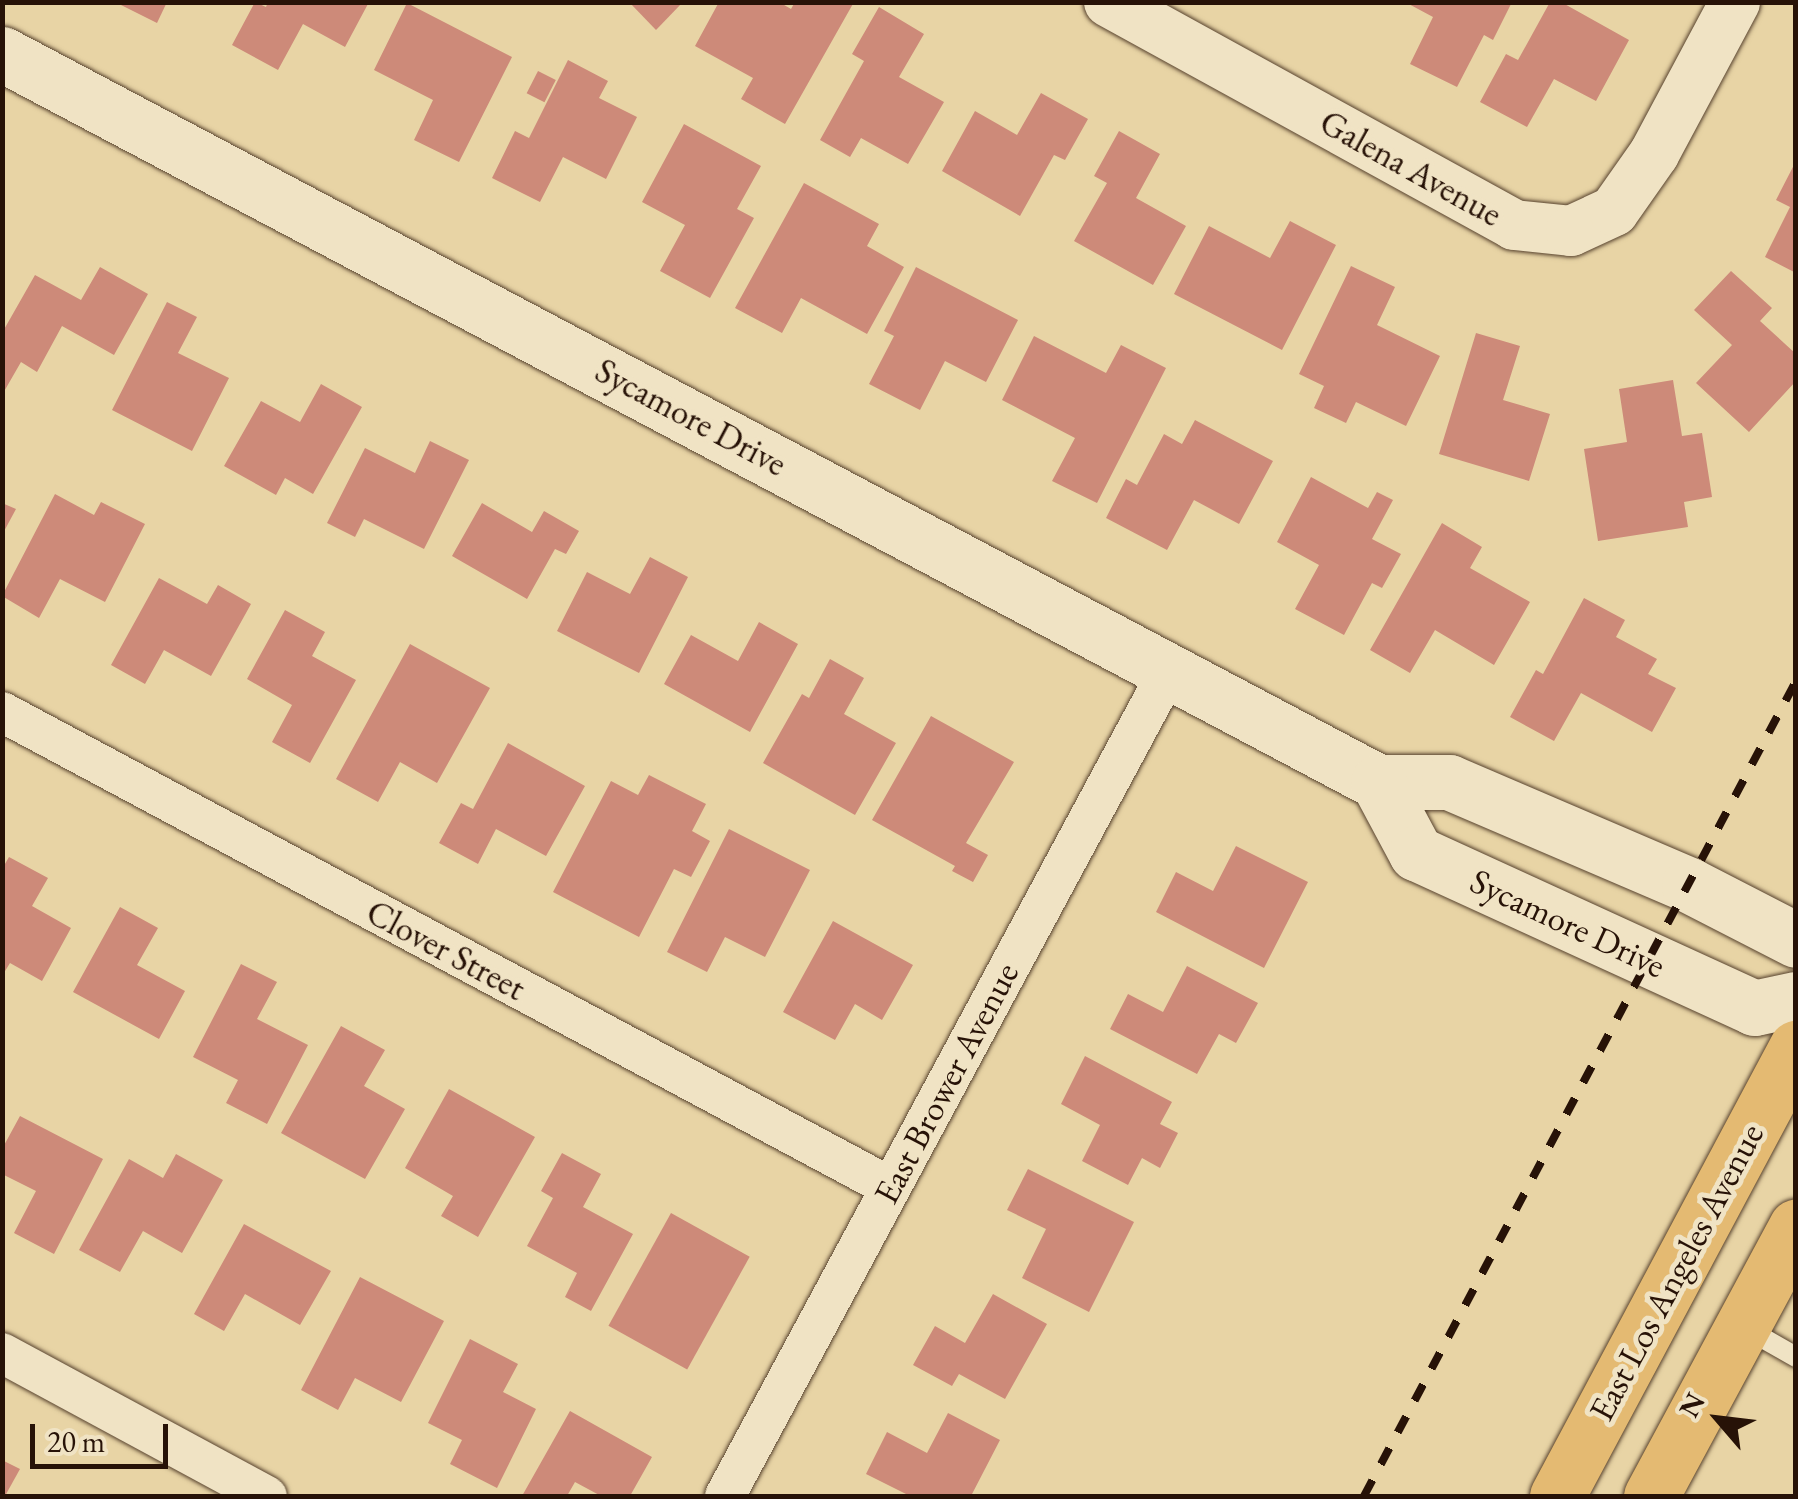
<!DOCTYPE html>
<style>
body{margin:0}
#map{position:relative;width:1798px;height:1499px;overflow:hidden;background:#e8d4a5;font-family:"EB Garamond",serif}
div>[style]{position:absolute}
.building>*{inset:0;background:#cd8a79;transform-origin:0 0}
.roads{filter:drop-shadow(0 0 2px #57422e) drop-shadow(0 0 2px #57422e)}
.service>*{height:20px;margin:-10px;padding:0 10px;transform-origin:10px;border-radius:10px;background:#f0e3c4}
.minor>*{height:40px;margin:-20px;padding:0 20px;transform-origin:20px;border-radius:20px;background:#f0e3c4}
.tertiary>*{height:50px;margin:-25px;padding:0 25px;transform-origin:25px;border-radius:25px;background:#f0e3c4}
.secondary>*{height:55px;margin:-27.5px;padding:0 27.5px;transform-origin:27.5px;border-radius:27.5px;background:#f0e3c4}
.primary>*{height:55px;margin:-27.5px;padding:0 27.5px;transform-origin:27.5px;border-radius:27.5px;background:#e4ba72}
.rail>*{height:8px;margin-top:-4px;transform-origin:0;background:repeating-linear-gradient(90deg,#271207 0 18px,transparent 0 36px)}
span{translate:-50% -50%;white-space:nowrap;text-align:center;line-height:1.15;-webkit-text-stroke:10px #f0e3c4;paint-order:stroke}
.street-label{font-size:35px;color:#271207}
.frame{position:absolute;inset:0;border:5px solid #271207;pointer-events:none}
.north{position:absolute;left:1668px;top:1369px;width:100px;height:100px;-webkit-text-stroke:8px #f0e3c4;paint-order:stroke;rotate:298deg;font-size:28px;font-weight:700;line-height:40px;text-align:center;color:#271207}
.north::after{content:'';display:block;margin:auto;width:35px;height:45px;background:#271207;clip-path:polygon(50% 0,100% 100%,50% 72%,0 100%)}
.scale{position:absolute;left:30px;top:1424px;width:138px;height:45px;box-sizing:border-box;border:5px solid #271207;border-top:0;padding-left:12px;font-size:30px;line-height:35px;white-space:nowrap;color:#271207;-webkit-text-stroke:8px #f0e3c4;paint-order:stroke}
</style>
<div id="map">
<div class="building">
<div style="clip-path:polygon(115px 2px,167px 2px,157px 23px)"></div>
<div style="clip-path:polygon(255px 2px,266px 7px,268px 2px,369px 2px,345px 47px,303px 24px,278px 70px,232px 45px)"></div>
<div style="clip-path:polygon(629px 2px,683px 2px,656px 30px)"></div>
<div style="clip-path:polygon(719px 2px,779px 2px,791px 9px,795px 2px,854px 2px,785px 124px,741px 99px,753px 78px,695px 46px)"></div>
<div style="clip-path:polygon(1405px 2px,1512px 2px,1493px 40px,1484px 35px,1457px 87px,1410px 64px,1433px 17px)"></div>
<div style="clip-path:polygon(1550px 2px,1561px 2px,1629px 40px,1596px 101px,1554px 79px,1527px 127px,1480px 102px,1506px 54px,1518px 60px)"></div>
<div style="clip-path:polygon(407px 3px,512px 57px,459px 162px,414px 140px,433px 100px,374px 70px)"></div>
<div style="clip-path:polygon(879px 7px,924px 34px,899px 77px,944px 102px,908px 164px,861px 138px,850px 157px,820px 140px,864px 61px,852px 54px)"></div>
<div style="clip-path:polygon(568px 60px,608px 81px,599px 98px,637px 117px,606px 179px,563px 157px,540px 202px,492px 178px,515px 131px,529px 138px)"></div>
<div style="left:538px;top:71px;width:20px;height:25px;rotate:27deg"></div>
<div style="clip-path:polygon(1041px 93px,1088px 119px,1065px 160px,1054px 155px,1020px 216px,942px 171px,975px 111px,1017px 135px)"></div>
<div style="clip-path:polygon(684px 124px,761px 166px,737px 209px,754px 218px,710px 298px,660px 271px,685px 225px,642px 202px)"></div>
<div style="clip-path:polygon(1119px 131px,1160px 154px,1136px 198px,1186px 226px,1153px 285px,1074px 241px,1107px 183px,1094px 176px)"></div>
<div style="clip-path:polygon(1796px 161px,1796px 273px,1765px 257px,1790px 207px,1776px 200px)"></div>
<div style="clip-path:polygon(804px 183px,879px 224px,867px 246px,904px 267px,867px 334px,801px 298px,782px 333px,735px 308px)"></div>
<div style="clip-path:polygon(1290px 221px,1336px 245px,1282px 350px,1174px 294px,1209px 226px,1270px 258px)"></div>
<div style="clip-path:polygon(1351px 266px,1395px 287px,1377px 325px,1440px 356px,1406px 426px,1356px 402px,1346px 423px,1314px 408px,1324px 386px,1299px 374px)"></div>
<div style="clip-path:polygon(100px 267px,148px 294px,114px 355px,62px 326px,37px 372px,21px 362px,2px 395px,2px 333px,35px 275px,81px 300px)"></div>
<div style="clip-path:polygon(916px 267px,1018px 320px,986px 382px,945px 361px,920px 410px,869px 384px,894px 336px,884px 331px)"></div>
<div style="clip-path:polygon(1731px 271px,1772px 308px,1760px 321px,1796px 354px,1796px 381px,1749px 432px,1696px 383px,1732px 345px,1694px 310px)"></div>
<div style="clip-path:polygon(167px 302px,197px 317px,178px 353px,229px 378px,192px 451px,112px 410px)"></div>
<div style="clip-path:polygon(1476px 333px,1520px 346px,1503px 400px,1550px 414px,1529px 481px,1439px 454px)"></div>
<div style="clip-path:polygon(1034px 336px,1106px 373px,1121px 345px,1166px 368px,1097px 503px,1052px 481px,1075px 438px,1002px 400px)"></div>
<div style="clip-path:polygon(1673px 380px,1682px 436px,1702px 433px,1712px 497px,1684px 502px,1688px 527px,1598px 541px,1584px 449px,1627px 442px,1619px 389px)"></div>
<div style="clip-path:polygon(321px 384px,362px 407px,313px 494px,285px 478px,276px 495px,224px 466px,261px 401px,300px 422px)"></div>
<div style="clip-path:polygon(1195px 420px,1273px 461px,1239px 524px,1194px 500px,1167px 550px,1106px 518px,1126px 479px,1137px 485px,1164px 434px,1182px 444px)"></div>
<div style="clip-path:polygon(430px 441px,469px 460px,424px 549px,364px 519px,355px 537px,327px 523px,365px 448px,415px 473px)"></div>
<div style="clip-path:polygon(1311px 477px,1368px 508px,1377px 492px,1393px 500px,1372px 539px,1401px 554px,1382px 588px,1372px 583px,1344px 635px,1295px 609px,1319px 565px,1277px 542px)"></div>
<div style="clip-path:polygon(55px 494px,94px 515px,101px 502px,145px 524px,105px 602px,60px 579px,39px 618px,2px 596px)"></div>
<div style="clip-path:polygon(2px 503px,16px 509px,2px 535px)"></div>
<div style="clip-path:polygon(482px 503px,532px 532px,544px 511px,579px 531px,566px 554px,555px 549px,527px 599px,452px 556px)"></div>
<div style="clip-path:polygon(1442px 523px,1482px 547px,1470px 568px,1530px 602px,1494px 665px,1435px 630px,1410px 673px,1370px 650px)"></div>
<div style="clip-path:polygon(650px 557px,688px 577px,639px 673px,557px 631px,587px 572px,630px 594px)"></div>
<div style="clip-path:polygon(159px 578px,207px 604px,218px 585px,251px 604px,211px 676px,164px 650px,145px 684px,111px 665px)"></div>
<div style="clip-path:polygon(1584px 598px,1625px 620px,1616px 637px,1657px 659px,1648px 674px,1676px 688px,1652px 732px,1581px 693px,1554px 741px,1510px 717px,1536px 670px,1543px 674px)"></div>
<div style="clip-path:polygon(285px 610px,325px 632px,312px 656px,356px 680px,310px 763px,272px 742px,292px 705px,247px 679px)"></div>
<div style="clip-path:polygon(759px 622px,798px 644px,750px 732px,664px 684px,691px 635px,738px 661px)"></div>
<div style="clip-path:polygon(410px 644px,490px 688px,437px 783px,400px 762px,378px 802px,336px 779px)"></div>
<div style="clip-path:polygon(830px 659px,864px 678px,844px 714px,896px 743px,855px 815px,763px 763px,802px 694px,809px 698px)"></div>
<div style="clip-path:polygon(931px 716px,1014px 762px,966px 843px,988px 855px,973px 882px,952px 871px,955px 866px,872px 820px)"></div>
<div style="clip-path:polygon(508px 743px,585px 786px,546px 856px,496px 829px,478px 864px,439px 843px,461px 803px,473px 809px)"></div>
<div style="clip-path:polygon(649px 775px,706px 804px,692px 831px,710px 841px,691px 877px,674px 869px,639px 937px,553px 892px,611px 781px,638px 795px)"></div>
<div style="clip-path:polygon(729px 829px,810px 870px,765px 957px,725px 937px,707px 972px,667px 952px)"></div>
<div style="clip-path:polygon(1236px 846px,1308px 882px,1264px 968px,1156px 912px,1176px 872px,1213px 891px)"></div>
<div style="clip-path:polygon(9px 857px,48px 878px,32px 906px,71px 928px,42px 981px,10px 963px,2px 976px,2px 869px)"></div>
<div style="clip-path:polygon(120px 907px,158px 928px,137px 965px,185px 991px,159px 1039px,73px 992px)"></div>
<div style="clip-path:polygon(833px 921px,913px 965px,882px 1020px,855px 1004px,835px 1040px,783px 1012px)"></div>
<div style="clip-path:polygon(241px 964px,277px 982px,257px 1019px,308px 1045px,267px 1124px,226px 1103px,238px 1080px,193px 1057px)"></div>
<div style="clip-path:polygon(1187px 966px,1258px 1003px,1236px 1043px,1219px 1034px,1197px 1074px,1110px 1029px,1128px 994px,1163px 1012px)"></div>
<div style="clip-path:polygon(341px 1026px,385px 1050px,364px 1086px,405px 1109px,365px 1179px,281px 1133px)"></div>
<div style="clip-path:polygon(1085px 1056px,1172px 1102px,1160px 1124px,1178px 1133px,1160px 1168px,1142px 1158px,1128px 1185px,1082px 1161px,1100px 1125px,1061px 1104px)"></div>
<div style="clip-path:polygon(449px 1089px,535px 1137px,478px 1237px,441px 1216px,453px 1196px,405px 1168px)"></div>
<div style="clip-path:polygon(20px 1116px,103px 1159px,54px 1254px,14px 1233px,36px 1191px,2px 1174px,2px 1149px)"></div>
<div style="clip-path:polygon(562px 1153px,601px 1174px,583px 1207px,633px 1234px,591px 1311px,565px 1297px,577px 1273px,527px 1246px,553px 1198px,541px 1191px)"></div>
<div style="clip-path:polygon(176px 1154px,223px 1180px,182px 1253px,143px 1231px,120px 1272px,79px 1250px,129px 1159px,163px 1178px)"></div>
<div style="clip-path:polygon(1028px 1169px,1134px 1222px,1089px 1312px,1022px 1278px,1046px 1229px,1007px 1210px)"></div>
<div style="left:671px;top:1213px;width:90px;height:129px;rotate:29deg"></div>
<div style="clip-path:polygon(244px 1224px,331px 1271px,300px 1325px,245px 1294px,224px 1331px,194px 1314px)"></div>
<div style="clip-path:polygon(360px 1277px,444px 1321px,401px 1402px,355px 1378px,338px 1410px,301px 1390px)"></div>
<div style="clip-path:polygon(993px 1294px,1047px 1324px,1005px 1399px,959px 1374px,952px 1386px,913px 1365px,935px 1326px,965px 1343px)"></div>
<div style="clip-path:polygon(470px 1339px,518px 1364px,503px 1392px,536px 1409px,497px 1488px,450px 1464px,462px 1440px,428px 1423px)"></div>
<div style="clip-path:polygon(570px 1411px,652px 1457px,630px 1496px,601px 1496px,575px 1482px,567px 1496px,522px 1496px)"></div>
<div style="clip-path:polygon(948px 1413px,1000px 1440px,971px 1496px,910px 1496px,866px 1474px,887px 1432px,927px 1453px)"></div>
<div style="clip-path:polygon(2px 1460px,20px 1469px,5px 1496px,2px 1496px)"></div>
</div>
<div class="roads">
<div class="service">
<div style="left:1745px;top:1328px;width:59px;rotate:29.6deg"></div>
</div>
<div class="minor">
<div style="left:2px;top:712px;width:1007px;rotate:28.14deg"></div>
<div style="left:2px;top:1353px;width:301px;rotate:28.4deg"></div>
<div style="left:725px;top:1496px;width:938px;rotate:-61.74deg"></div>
</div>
<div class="tertiary">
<div style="left:1109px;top:2px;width:462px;rotate:28.8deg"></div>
<div style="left:1514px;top:225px;width:57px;rotate:6deg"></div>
<div style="left:1571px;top:231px;width:47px;rotate:-24.9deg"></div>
<div style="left:1614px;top:211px;width:70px;rotate:-54.9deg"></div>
<div style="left:1654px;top:154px;width:172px;rotate:-61.9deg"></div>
</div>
<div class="secondary">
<div style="left:2px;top:54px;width:1557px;rotate:27.88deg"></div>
<div style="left:1378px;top:782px;width:71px"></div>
<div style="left:1449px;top:782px;width:261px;rotate:23.2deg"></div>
<div style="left:1689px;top:885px;width:120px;rotate:27.2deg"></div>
<div style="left:1378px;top:782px;width:81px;rotate:61.8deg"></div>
<div style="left:1416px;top:853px;width:372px;rotate:24.6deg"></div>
<div style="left:1754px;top:1008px;width:43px;rotate:-12.1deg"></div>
</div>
<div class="primary">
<div style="left:1557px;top:1496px;width:508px;rotate:-61.92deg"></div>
<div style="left:1651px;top:1496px;width:306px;rotate:-61.7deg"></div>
</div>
</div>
<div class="rail">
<div style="left:1364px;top:1496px;width:922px;rotate:-62.07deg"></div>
</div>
<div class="street-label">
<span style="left:1411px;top:168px;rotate:29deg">Galena Avenue</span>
<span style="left:691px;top:417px;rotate:28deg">Sycamore Drive</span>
<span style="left:1568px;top:923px;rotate:25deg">Sycamore Drive</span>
<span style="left:446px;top:950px;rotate:28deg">Clover Street</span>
<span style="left:946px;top:1083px;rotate:-62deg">East Brower Avenue</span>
<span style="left:1676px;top:1272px;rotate:-62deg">East Los Angeles Avenue</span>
</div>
<div class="frame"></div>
<div class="north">N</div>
<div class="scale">20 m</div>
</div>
